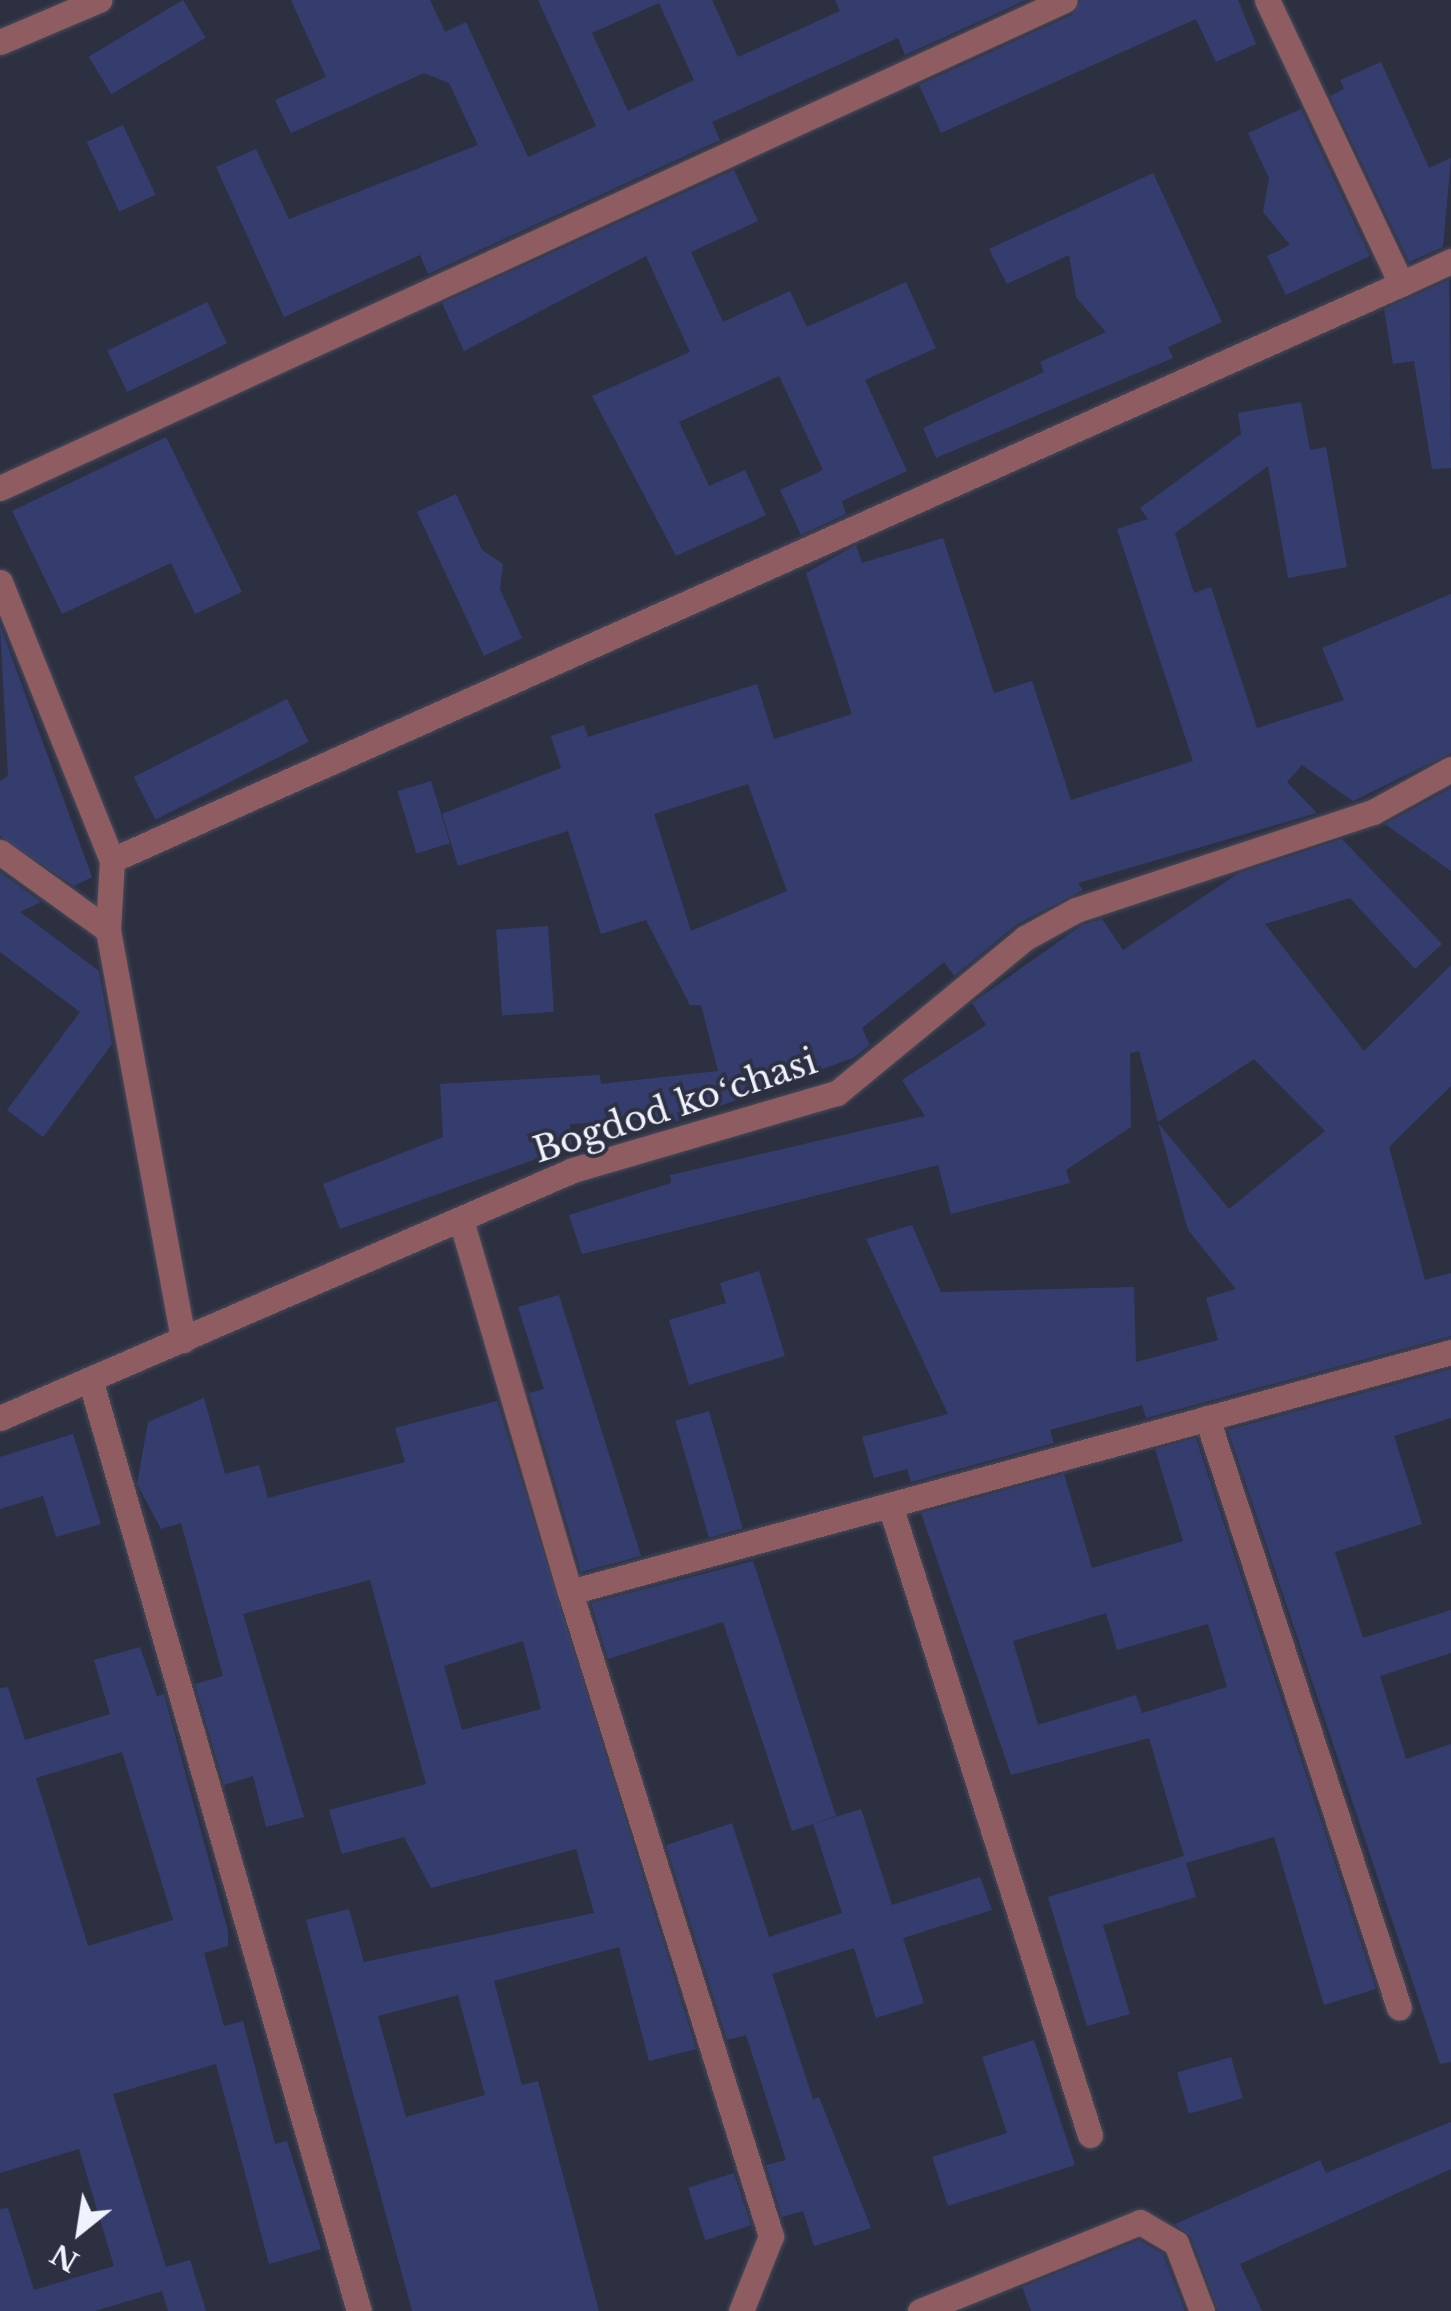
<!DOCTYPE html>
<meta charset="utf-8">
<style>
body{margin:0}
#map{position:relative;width:1451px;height:2311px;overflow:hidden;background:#2d3041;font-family:"Libre Baskerville",serif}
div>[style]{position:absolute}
.building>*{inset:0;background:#353d6f;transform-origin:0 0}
.roads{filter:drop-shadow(0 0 2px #484b5b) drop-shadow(0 0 2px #484b5b)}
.minor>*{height:25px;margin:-12.5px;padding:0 12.5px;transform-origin:12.5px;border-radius:12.5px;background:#8f5d61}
span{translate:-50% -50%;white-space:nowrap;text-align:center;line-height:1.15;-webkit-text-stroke:8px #2d3041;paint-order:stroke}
.street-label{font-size:35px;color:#f0f2fd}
.north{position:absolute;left:30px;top:2181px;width:100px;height:100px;-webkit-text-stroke:8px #2d3041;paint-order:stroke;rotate:210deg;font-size:28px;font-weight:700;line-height:40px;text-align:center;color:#f0f2fd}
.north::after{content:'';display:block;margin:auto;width:35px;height:45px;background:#f0f2fd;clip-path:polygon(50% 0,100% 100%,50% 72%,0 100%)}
</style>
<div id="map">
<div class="building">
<div style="left:183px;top:0;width:44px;height:110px;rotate:59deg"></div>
<div style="clip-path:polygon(evenodd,291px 0,430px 0,445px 32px,466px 22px,528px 157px,596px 126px,538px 0,712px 0,738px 57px,840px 11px,835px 0,1026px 0,905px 55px,898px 38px,712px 122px,720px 140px,428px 274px,420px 255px,284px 317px,216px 167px,256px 149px,289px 219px,478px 145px,449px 83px,424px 73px,291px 133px,275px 100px,326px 77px,291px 0,659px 3px,694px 80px,628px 111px,592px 33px,659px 3px)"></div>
<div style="clip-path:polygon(1081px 0,1238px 0,1256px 44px,1216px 62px,1196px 19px,941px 133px,919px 85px,1072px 15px)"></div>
<div style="clip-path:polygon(1381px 62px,1429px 168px,1451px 158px,1443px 247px,1409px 262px,1330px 96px,1344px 89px,1340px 80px)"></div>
<div style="clip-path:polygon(1301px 109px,1370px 256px,1286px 295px,1267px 256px,1290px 245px,1263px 212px,1269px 178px,1248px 133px)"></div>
<div style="left:123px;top:125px;width:77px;height:40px;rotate:65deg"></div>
<div style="clip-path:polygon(734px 170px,758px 221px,691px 252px,723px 322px,790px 291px,807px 327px,906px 282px,936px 348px,865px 380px,907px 471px,842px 501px,846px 514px,801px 535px,780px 490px,823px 470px,779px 376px,679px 422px,709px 486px,745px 470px,766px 515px,676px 556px,592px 396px,690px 352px,646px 256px,464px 351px,442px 303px)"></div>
<div style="clip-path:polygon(1153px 173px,1222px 322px,1168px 347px,1173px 358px,936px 458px,923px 428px,1044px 372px,1040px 362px,1106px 332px,1076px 297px,1069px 255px,1007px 284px,989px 249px)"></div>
<div style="clip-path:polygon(1449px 280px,1451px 468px,1432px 469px,1414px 361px,1393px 364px,1384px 309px)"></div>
<div style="left:207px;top:302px;width:46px;height:111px;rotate:64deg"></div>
<div style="clip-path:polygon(evenodd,1301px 402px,1310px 450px,1326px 447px,1347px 567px,1288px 578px,1268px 466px,1175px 533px,1194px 593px,1211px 587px,1257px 728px,1344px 700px,1322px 648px,1451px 594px,1451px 753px,1353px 801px,1302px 765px,1287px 782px,1317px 813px,1078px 883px,1083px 890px,1017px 924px,954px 976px,944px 962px,862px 1028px,870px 1045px,853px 1058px,659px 1128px,657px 1119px,570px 1124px,572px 1146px,340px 1229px,323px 1184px,443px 1137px,440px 1084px,600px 1075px,601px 1084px,718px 1071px,701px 1005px,690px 1005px,646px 920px,601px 934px,568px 831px,458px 866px,442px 814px,561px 768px,551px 736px,584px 725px,588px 737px,757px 684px,774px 739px,852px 714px,806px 573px,856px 545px,862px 563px,943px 538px,994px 693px,1032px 681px,1071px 800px,1193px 761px,1117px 529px,1148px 519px,1140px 508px,1241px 434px,1238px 413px,1301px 402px,748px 784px,787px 891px,691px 931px,654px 814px,748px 784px)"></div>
<div style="clip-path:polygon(166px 437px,242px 592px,195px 614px,171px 563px,62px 614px,12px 511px)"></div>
<div style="clip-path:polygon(456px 494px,482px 550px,503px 564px,500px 589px,522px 638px,484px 656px,417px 512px)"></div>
<div style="clip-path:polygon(0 625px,92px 877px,74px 886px,0 836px,0 781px,8px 776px)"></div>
<div style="left:287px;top:699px;width:48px;height:172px;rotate:63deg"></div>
<div style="left:431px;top:781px;width:65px;height:35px;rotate:73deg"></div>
<div style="clip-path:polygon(1451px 788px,1451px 871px,1385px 824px)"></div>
<div style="clip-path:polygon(1342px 839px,1442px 944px,1415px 969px,1350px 898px,1265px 924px,1364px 1051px,1451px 965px,1451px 1086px,1389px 1147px,1425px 1280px,1451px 1273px,1451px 1336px,1146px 1418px,1142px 1405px,1050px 1430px,1054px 1443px,911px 1482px,907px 1469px,874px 1478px,862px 1437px,948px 1414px,866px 1239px,912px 1225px,941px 1292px,1134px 1287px,1136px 1362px,1218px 1340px,1206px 1298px,1236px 1289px,1188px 1230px,1158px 1123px,1229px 1209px,1325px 1131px,1254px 1059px,1158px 1122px,1139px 1051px,1130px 1053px,1131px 1127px,1066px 1170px,1070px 1183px,951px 1214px,938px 1165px,582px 1254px,569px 1215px,671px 1183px,670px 1175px,925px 1116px,902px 1080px,986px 1025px,972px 1003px,1082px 925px,1102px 919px,1123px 950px,1239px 873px)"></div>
<div style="clip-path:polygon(0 872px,41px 902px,20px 912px,99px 971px,112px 1044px,43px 1137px,7px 1110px,80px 1012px,0 952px)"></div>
<div style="left:548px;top:926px;width:86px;height:52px;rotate:86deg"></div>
<div style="clip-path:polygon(759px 1271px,785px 1356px,689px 1385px,669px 1320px,726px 1303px,720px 1283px)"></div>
<div style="clip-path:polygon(559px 1295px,641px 1556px,581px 1572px,529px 1393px,544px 1389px,518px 1307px)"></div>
<div style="clip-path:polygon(1451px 1369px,1451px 1418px,1394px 1436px,1422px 1524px,1335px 1552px,1363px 1638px,1451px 1610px,1451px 1653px,1380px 1676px,1406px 1759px,1451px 1744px,1451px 2062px,1440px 2064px,1228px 1430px)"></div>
<div style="clip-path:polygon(evenodd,204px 1398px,225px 1474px,259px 1465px,268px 1498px,405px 1462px,395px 1428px,497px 1401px,696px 2049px,649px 2061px,619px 1947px,494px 1981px,522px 2085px,538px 2081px,599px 2311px,412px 2311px,306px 1920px,349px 1909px,364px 1962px,594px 1913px,576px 1849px,431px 1888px,404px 1837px,342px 1854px,329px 1810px,426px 1784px,370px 1580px,243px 1614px,304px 1817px,266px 1827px,253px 1776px,224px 1785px,195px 1684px,223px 1676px,181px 1523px,161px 1529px,137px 1484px,148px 1422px,204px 1398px,523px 1641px,541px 1709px,462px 1730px,444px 1666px,523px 1641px,204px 1398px,458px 1995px,485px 2095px,406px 2117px,378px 2016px,458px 1995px)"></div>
<div style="left:709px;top:1411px;width:122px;height:35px;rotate:74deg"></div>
<div style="clip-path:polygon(73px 1434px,101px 1524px,56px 1537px,43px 1496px,0 1509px,0 1457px)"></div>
<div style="clip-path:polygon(evenodd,1196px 1438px,1376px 1989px,1324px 2005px,1274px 1837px,1186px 1863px,1196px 1897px,1103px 1925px,1130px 2014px,1087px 2026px,1048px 1897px,1184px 1856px,1149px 1738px,1011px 1775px,921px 1513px,1064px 1474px,1092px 1568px,1183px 1541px,1155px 1449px,1196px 1438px,1106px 1613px,1117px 1650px,1208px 1624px,1227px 1687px,1142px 1713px,1136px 1695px,1038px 1725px,1013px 1641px,1106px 1613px)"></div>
<div style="clip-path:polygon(753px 1561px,836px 1816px,792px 1831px,723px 1622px,608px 1659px,591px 1603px)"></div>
<div style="clip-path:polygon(evenodd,140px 1647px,157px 1696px,164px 1694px,228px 1931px,228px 1946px,204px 1953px,224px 2026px,243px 2021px,275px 2144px,287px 2141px,321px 2249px,269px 2264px,216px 2064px,113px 2094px,166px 2267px,190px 2260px,206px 2311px,168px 2311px,162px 2291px,95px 2311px,0 2311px,0 2209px,8px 2208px,34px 2290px,114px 2266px,79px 2149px,0 2173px,0 1688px,8px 1687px,25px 1740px,110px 1714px,94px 1660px,140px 1647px,122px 1752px,173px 1920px,88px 1946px,36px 1778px,122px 1752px)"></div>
<div style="clip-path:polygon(861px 1809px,892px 1905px,980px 1877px,992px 1910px,903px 1938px,924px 2003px,876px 2018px,854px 1948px,772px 1974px,813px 2099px,819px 2097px,871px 2228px,814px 2246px,803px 2211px,782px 2217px,766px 2165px,786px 2160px,746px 2035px,727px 2040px,666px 1845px,732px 1823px,769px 1937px,842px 1913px,813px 1824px)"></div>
<div style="clip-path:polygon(1034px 2040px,1075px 2165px,948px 2206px,932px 2157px,1007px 2133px,982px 2057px)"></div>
<div style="left:1231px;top:2057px;width:43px;height:56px;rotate:74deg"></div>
<div style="clip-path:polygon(1451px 2122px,1451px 2169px,1240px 2264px,1262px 2311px,1218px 2311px,1191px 2237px,1175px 2224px,1320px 2160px,1326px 2173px)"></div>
<div style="left:734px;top:2173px;width:55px;height:48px;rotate:72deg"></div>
<div style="clip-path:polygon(1139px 2240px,1163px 2254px,1185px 2311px,1031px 2311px,1022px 2287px)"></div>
</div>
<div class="roads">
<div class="minor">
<div style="left:1267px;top:0;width:314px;rotate:64.7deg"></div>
<div style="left:1401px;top:284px;width:55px;rotate:-24.7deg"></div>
<div style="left:0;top:42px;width:108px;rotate:-23deg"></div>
<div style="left:0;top:488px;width:1171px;rotate:-24.62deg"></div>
<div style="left:0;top:582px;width:300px;rotate:68.1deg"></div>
<div style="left:112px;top:860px;width:70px;rotate:93.3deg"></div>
<div style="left:108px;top:930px;width:417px;rotate:79.6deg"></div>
<div style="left:0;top:852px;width:133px;rotate:35.8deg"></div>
<div style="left:112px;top:860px;width:1412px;rotate:-24.08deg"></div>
<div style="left:461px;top:1220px;width:388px;rotate:73.7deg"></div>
<div style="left:570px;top:1592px;width:913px;rotate:-15.24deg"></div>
<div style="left:90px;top:1379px;width:970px;rotate:73.9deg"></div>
<div style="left:0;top:1418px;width:624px;rotate:-23.4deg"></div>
<div style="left:573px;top:1170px;width:275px;rotate:-16.3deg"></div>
<div style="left:837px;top:1093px;width:244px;rotate:-39.5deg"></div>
<div style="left:1025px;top:938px;width:58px;rotate:-28.8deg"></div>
<div style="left:1076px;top:910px;width:313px;rotate:-18.3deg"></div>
<div style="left:1373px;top:812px;width:89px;rotate:-28.9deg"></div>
<div style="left:1207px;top:1418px;width:620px;rotate:71.97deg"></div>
<div style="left:890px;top:1505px;width:661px;rotate:72.39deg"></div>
<div style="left:570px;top:1592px;width:675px;rotate:72.67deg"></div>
<div style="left:771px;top:2236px;width:81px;rotate:111.8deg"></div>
<div style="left:920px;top:2311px;width:237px;rotate:-22deg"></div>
<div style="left:1140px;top:2222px;width:42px;rotate:30.3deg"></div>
<div style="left:1176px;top:2243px;width:73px;rotate:69.1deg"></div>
</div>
</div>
<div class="street-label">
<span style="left:675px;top:1106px;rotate:-18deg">Bogdod koʻchasi</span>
</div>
<div class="north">N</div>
</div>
